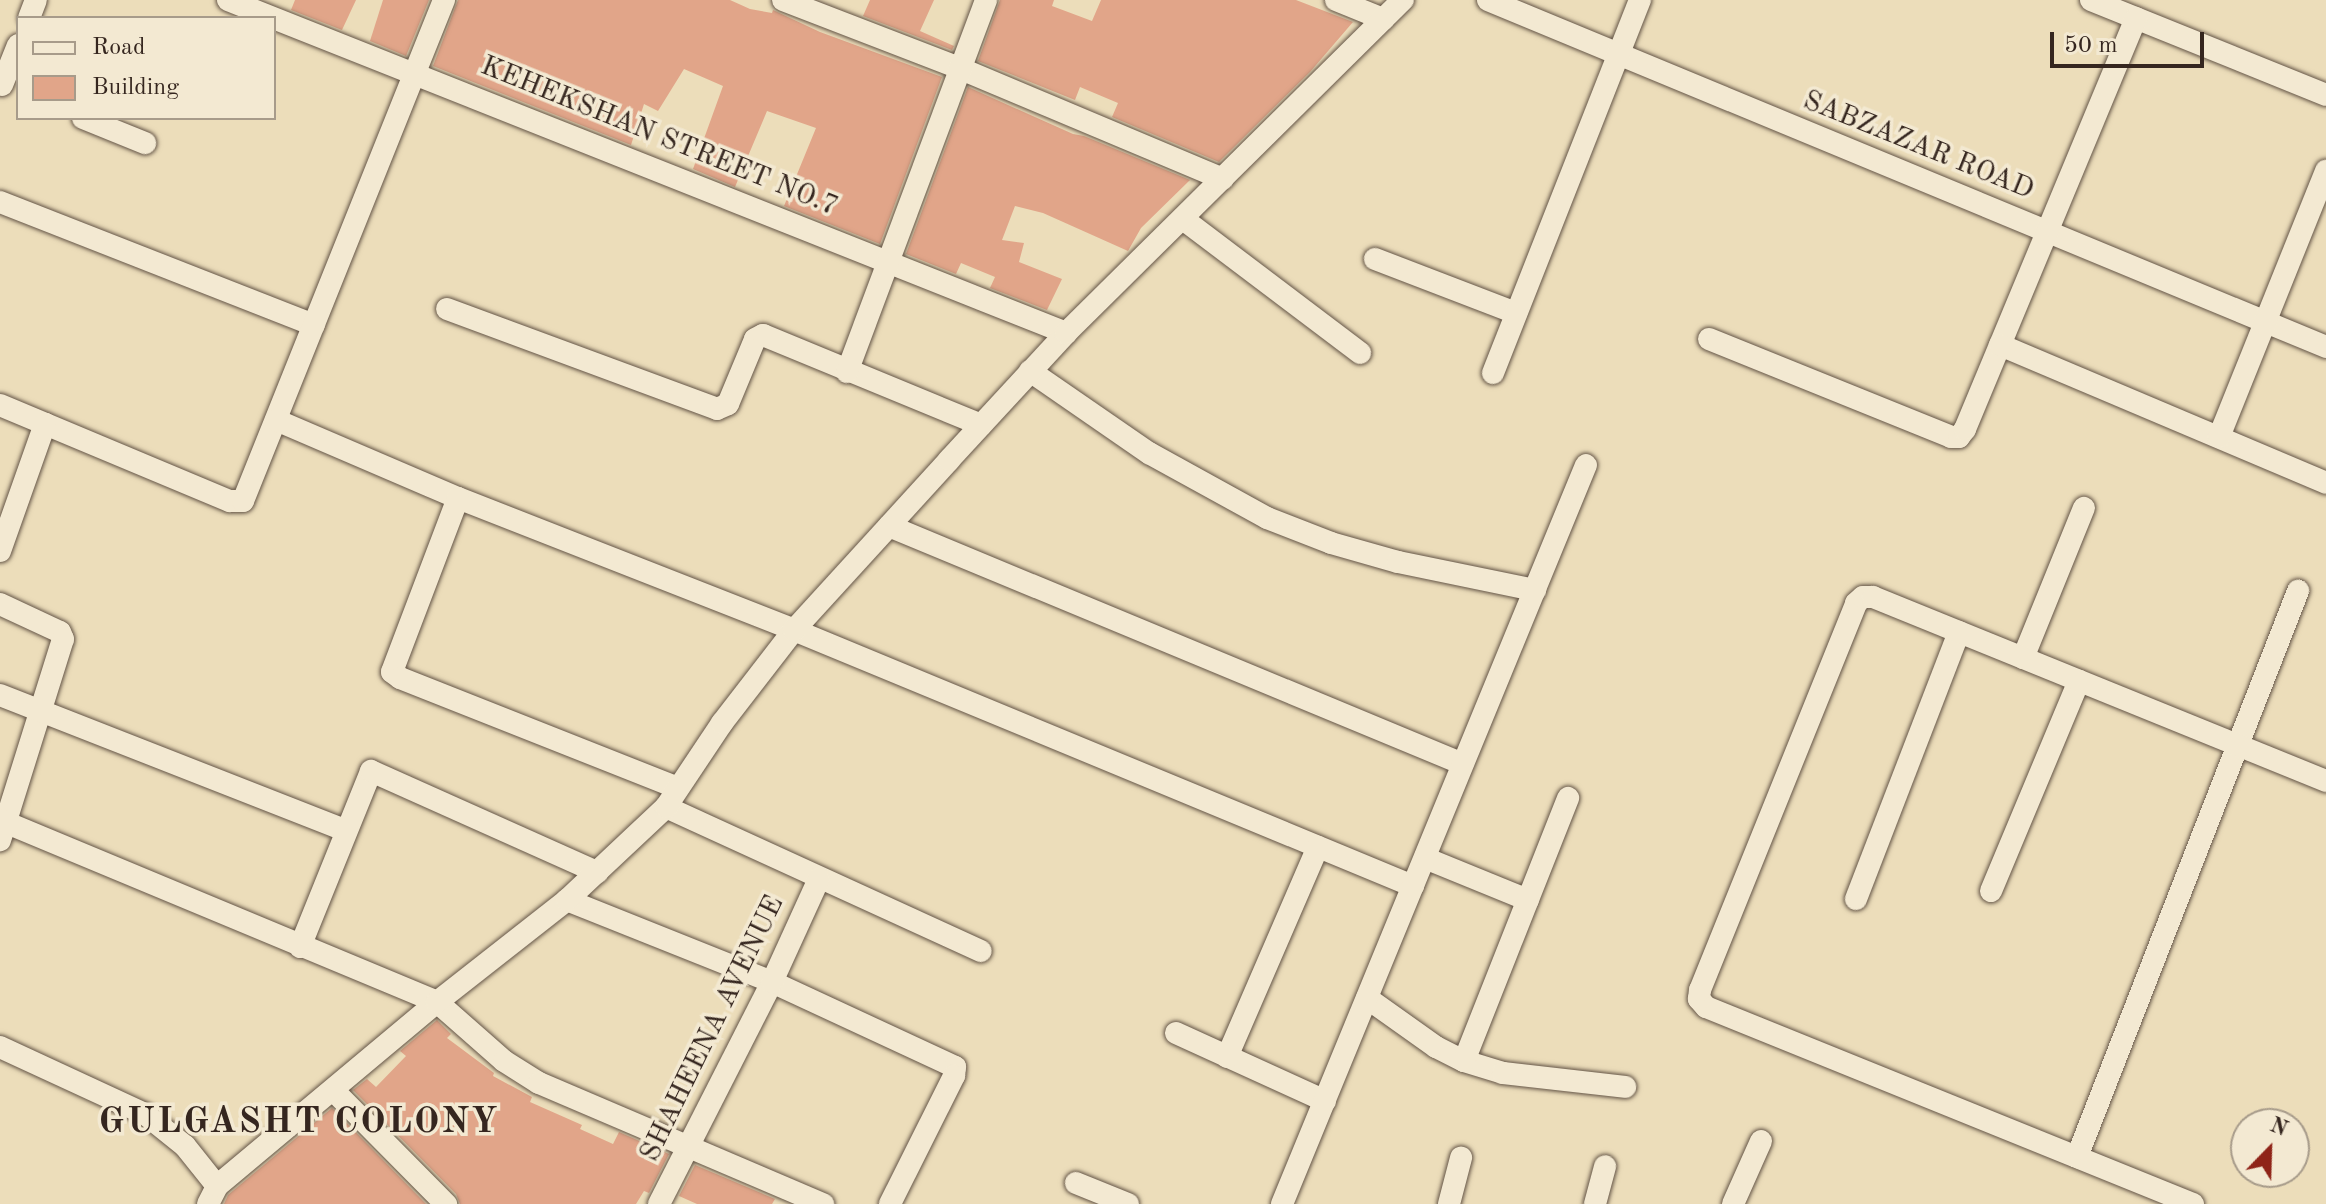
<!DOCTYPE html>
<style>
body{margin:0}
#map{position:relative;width:2326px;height:1204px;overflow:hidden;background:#ecddba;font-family:"Old Standard TT",serif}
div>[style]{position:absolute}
.building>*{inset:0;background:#e1a589}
.roads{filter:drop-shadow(0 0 2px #635446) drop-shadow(0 0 2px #635446)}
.minor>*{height:22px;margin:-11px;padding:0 11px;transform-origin:11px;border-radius:11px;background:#f3e9d2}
span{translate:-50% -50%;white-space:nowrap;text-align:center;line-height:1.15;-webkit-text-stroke:7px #f3e9d2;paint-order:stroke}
.street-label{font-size:28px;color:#35261f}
.district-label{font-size:36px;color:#35261f;font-weight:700;letter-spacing:2px}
.legend{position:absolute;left:16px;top:16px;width:260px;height:104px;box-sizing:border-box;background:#f3e9d2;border:2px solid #a79b8a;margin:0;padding:10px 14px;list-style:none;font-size:24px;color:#35261f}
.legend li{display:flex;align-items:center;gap:16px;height:40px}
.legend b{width:40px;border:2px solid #a79b8a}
.north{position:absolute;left:2230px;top:1108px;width:80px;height:80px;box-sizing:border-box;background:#f3e9d2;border:2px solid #a79b8a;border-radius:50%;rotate:23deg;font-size:22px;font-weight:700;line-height:32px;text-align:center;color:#35261f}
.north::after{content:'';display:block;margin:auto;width:28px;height:36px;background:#8f2418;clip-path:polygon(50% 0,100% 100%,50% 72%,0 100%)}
.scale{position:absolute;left:2050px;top:32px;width:154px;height:36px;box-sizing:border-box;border:4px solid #35261f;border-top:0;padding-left:10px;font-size:24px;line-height:28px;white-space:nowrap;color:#35261f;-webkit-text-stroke:6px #f3e9d2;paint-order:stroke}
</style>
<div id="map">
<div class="building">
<div style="clip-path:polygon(295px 0,356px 0,342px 30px,291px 10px)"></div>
<div style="clip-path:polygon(383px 0,429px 0,406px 56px,370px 41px)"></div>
<div style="clip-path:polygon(458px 0,730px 0,750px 9px,772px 13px,773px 10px,820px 32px,942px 77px,880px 244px,784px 206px,816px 128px,767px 111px,735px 187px,693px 169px,723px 86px,684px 69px,658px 111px,644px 104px,631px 145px,433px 66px)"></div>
<div style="clip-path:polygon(870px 0,934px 0,920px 31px,954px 46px,952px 50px,863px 16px)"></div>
<div style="clip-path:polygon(1000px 0,1054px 0,1052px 6px,1092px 21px,1101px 0,1296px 0,1353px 22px,1310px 72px,1219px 162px,1112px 117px,1118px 103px,1080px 87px,1075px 100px,978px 61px)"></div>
<div style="clip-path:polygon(968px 87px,1073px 134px,1084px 136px,1190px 180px,1141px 228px,1128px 251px,1043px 213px,1015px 206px,1002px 240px,1024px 243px,1019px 262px,1062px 279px,1047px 310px,990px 288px,995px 277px,961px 263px,956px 274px,906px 254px)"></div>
<div style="clip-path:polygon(437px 1020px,451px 1034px,447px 1038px,494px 1073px,493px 1076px,532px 1097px,530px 1102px,582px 1125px,580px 1129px,613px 1144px,619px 1132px,669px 1154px,649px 1193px,644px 1191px,636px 1204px,460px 1204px,456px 1194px,353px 1090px,367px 1079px,376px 1087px,406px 1056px,400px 1051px)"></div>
<div style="clip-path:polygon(332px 1108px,426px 1204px,224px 1204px,228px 1195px)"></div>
<div style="clip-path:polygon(695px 1165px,775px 1199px,772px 1204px,697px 1204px,679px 1196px)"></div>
</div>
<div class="roads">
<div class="minor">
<div style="left:228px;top:0;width:902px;rotate:21.67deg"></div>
<div style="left:783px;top:0;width:189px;rotate:21.1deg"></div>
<div style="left:959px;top:68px;width:286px;rotate:22.8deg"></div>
<div style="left:1336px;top:0;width:51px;rotate:22deg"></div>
<div style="left:1488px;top:0;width:907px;rotate:22.49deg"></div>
<div style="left:2091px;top:0;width:253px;rotate:22deg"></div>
<div style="left:29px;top:18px;width:19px;rotate:-69deg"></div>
<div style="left:2px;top:85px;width:43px;rotate:-68.2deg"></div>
<div style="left:83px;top:118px;width:67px;rotate:22deg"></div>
<div style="left:0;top:202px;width:337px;rotate:21.4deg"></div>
<div style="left:1183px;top:219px;width:222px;rotate:37.1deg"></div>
<div style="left:1375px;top:259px;width:151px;rotate:21deg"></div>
<div style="left:447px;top:309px;width:288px;rotate:20.3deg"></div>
<div style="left:717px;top:409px;width:12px;rotate:-24deg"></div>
<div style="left:728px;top:404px;width:70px;rotate:-67.4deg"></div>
<div style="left:755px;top:339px;width:9px;rotate:-27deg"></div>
<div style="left:763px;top:335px;width:236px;rotate:22.4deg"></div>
<div style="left:1709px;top:339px;width:261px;rotate:22deg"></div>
<div style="left:1951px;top:437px;width:8px"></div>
<div style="left:1959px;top:437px;width:10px;rotate:-53deg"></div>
<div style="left:1965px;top:429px;width:445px;rotate:-67.4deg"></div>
<div style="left:2000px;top:345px;width:354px;rotate:22.9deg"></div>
<div style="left:1030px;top:371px;width:145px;rotate:34.6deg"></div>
<div style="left:1149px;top:453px;width:135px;rotate:28.8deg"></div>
<div style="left:1267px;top:518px;width:69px;rotate:21.3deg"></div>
<div style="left:1331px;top:543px;width:70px;rotate:15.8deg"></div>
<div style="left:1398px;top:562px;width:140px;rotate:11.6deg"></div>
<div style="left:847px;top:372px;width:397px;rotate:-69.5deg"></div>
<div style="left:1493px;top:373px;width:401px;rotate:-68.5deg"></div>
<div style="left:0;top:405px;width:249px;rotate:22.7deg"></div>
<div style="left:230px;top:501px;width:13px"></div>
<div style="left:243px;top:501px;width:540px;rotate:-68.14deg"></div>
<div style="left:276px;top:420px;width:198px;rotate:23.2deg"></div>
<div style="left:458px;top:498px;width:361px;rotate:21.4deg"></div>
<div style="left:794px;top:630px;width:670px;rotate:22.47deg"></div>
<div style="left:2219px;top:437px;width:287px;rotate:-68.1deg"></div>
<div style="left:458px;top:498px;width:186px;rotate:110.8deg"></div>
<div style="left:392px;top:672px;width:10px;rotate:37deg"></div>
<div style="left:400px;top:678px;width:299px;rotate:21.6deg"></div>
<div style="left:889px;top:526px;width:621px;rotate:22.52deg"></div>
<div style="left:0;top:551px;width:135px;rotate:-70.5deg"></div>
<div style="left:0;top:604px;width:66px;rotate:25deg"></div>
<div style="left:60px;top:632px;width:8px;rotate:67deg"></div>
<div style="left:63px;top:639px;width:211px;rotate:107.4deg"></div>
<div style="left:2023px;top:658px;width:162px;rotate:-67.9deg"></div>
<div style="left:0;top:695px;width:370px;rotate:21.4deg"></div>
<div style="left:666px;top:807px;width:346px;rotate:24.6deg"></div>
<div style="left:0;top:820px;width:473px;rotate:22.6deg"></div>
<div style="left:437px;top:1002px;width:89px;rotate:41.4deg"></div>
<div style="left:504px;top:1061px;width:41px;rotate:32.2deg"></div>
<div style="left:539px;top:1083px;width:309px;rotate:23.1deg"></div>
<div style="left:1425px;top:858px;width:111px;rotate:22.2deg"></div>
<div style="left:1991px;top:891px;width:228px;rotate:-67.3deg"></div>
<div style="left:1856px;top:899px;width:286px;rotate:-68.9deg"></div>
<div style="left:567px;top:900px;width:221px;rotate:21.8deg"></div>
<div style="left:772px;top:982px;width:202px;rotate:24.9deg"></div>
<div style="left:955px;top:1067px;width:9px;rotate:96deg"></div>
<div style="left:954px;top:1076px;width:143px;rotate:116.6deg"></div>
<div style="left:300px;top:947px;width:190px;rotate:-68deg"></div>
<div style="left:371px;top:771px;width:248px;rotate:24.1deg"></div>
<div style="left:1367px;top:998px;width:85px;rotate:35.4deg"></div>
<div style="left:1436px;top:1047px;width:31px;rotate:27deg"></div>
<div style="left:1464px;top:1061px;width:41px;rotate:17.1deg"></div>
<div style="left:1503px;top:1073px;width:123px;rotate:6.5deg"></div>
<div style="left:1176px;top:1033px;width:164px;rotate:24.5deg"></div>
<div style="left:0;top:1047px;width:160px;rotate:24.8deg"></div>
<div style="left:145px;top:1114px;width:51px;rotate:38.7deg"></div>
<div style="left:185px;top:1146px;width:51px;rotate:51.3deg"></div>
<div style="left:1227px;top:1057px;width:229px;rotate:-66.6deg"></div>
<div style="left:1464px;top:1061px;width:283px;rotate:-68.4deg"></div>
<div style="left:333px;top:1090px;width:161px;rotate:45.3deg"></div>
<div style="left:2077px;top:1157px;width:608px;rotate:-68.67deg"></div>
<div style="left:1076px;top:1183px;width:56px;rotate:22deg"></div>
<div style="left:208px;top:1204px;width:20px;rotate:-63deg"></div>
<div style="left:217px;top:1186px;width:287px;rotate:-39.9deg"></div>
<div style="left:437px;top:1002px;width:165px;rotate:-38.1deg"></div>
<div style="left:567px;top:900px;width:136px;rotate:-43.2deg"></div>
<div style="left:666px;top:807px;width:101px;rotate:-56.3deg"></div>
<div style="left:722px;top:723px;width:118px;rotate:-52.3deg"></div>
<div style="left:794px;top:630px;width:230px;rotate:-47.6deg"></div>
<div style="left:949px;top:460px;width:173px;rotate:-47.3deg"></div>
<div style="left:1066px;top:333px;width:474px;rotate:-44.7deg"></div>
<div style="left:659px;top:1204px;width:249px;rotate:-63deg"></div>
<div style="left:772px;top:982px;width:113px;rotate:-65.5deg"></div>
<div style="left:1282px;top:1204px;width:799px;rotate:-67.64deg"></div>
<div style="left:1449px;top:1204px;width:48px;rotate:-75.4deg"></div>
<div style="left:1595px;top:1204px;width:39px;rotate:-75deg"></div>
<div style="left:1733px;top:1204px;width:69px;rotate:-66deg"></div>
<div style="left:2193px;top:1204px;width:525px;rotate:-157.98deg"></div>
<div style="left:1706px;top:1007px;width:11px;rotate:-131deg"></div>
<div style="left:1699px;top:999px;width:9px;rotate:-84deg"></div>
<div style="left:1700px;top:990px;width:417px;rotate:-68deg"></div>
<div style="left:1856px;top:603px;width:9px;rotate:-41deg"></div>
<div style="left:1863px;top:597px;width:10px"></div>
<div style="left:1873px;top:597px;width:489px;rotate:22.1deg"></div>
</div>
</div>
<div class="street-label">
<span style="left:659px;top:137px;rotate:22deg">KEHEKSHAN STREET NO.7</span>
<span style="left:1918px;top:146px;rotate:22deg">SABZAZAR ROAD</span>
<span style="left:713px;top:1029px;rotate:-64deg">SHAHEENA AVENUE</span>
</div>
<div class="district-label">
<span style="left:299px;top:1124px">GULGASHT COLONY</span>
</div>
<ul class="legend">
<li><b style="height:10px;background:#f3e9d2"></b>Road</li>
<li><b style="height:22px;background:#e1a589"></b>Building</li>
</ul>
<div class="north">N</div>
<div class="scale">50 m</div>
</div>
